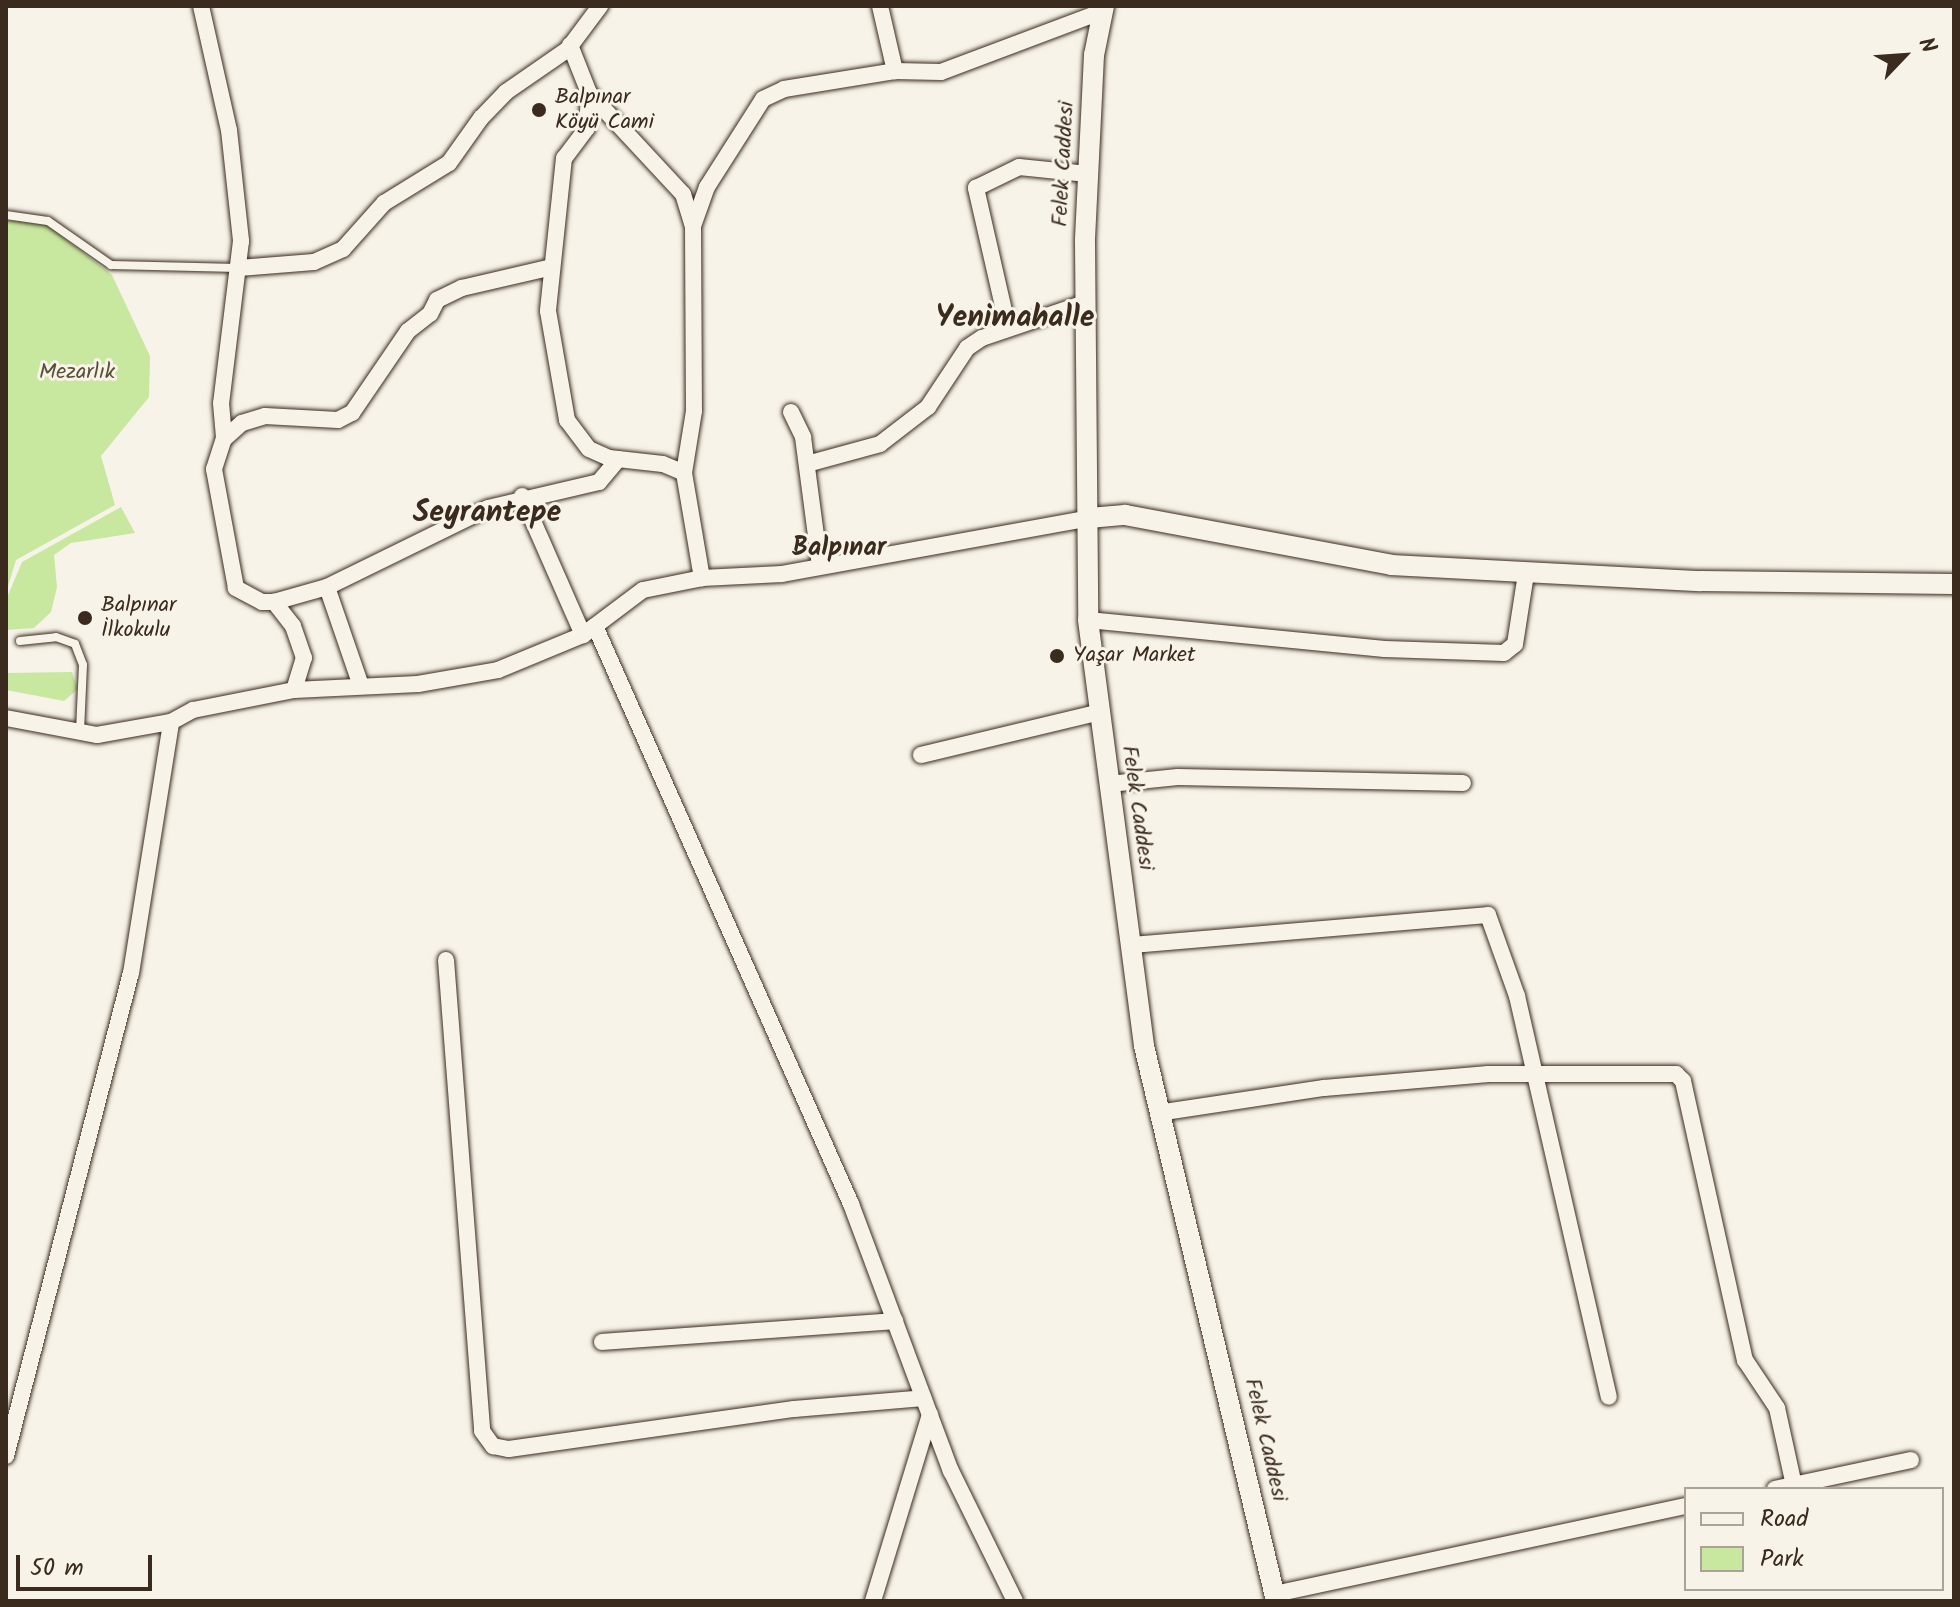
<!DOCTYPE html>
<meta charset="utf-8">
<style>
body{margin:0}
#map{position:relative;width:1960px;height:1607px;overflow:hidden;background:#f7f3e8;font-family:Kalam,sans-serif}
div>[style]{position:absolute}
.green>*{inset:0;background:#c8e8a0}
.roads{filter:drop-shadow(0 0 2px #3b2a1e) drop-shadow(0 0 2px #3b2a1e)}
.service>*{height:8px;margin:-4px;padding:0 4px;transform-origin:4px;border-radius:4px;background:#f7f3e8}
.minor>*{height:16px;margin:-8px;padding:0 8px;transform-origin:8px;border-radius:8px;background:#f7f3e8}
.tertiary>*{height:20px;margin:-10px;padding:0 10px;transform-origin:10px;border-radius:10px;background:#f7f3e8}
.dots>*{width:22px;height:22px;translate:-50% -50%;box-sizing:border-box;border:4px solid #f7f3e8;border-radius:50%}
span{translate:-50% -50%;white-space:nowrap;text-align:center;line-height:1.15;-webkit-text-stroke:6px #f7f3e8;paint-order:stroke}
.poi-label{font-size:22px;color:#3b2a1e}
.left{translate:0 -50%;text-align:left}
.street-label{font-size:22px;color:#3b2a1e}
.park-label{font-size:22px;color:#575038}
.quarter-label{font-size:26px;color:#3b2a1e;font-weight:700}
.district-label{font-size:30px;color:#3b2a1e;font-weight:700}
.frame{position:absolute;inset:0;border:8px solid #3b2a1e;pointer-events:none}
.legend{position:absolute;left:1684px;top:1487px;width:260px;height:104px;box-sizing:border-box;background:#f7f3e8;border:2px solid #aca397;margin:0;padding:10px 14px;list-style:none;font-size:24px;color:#3b2a1e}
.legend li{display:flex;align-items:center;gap:16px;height:40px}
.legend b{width:40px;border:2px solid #aca397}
.north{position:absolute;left:1864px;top:16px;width:80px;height:80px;-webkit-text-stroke:6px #f7f3e8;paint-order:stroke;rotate:65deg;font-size:22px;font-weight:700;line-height:32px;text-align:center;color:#3b2a1e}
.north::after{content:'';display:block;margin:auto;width:28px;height:36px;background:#3b2a1e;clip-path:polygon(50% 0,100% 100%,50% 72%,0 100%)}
.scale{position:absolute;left:16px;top:1555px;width:136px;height:36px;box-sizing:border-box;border:4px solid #3b2a1e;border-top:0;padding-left:10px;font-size:24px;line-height:28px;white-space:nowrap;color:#3b2a1e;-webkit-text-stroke:6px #f7f3e8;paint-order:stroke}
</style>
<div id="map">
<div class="green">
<div style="clip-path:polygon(41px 220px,112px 275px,150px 356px,149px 397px,101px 456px,115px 505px,16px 560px,6px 593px,6px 221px)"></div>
<div style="clip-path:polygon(121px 507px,135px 533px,71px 543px,54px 555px,57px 587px,51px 612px,34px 628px,6px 630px,6px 600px,22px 562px)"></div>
<div style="clip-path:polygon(72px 672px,78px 689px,64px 701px,6px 690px,6px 673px)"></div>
</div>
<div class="roads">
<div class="service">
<div style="left:6px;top:215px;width:42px;rotate:8.1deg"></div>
<div style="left:48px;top:221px;width:77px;rotate:34.9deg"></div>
<div style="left:111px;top:265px;width:127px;rotate:1.4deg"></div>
<div style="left:20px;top:641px;width:36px;rotate:-6deg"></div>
<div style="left:56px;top:637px;width:20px;rotate:20deg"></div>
<div style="left:75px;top:644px;width:22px;rotate:69deg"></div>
<div style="left:83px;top:665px;width:66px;rotate:92.6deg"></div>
</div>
<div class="minor">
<div style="left:201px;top:6px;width:127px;rotate:77.3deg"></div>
<div style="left:229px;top:130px;width:112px;rotate:83.8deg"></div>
<div style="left:241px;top:241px;width:163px;rotate:97deg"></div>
<div style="left:221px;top:403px;width:36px;rotate:85deg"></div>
<div style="left:880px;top:6px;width:67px;rotate:77deg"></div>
<div style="left:570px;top:45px;width:52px;rotate:68.4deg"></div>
<div style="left:589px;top:93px;width:35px;rotate:93deg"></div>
<div style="left:587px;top:128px;width:38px;rotate:127deg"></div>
<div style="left:564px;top:158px;width:154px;rotate:96deg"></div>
<div style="left:548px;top:311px;width:111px;rotate:80.1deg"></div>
<div style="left:567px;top:420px;width:36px;rotate:53deg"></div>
<div style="left:589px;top:449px;width:22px;rotate:24deg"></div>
<div style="left:609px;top:458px;width:54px;rotate:6.3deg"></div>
<div style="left:663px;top:464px;width:23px;rotate:23deg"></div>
<div style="left:684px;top:473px;width:107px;rotate:80.3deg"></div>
<div style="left:702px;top:578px;width:80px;rotate:-2.9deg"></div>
<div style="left:782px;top:574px;width:312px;rotate:-10.3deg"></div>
<div style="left:589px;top:93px;width:138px;rotate:47.1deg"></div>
<div style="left:683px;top:194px;width:34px;rotate:73deg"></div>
<div style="left:693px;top:226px;width:185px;rotate:89.7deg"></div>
<div style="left:694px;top:411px;width:63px;rotate:99.2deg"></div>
<div style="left:693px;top:226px;width:41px;rotate:-70.3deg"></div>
<div style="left:707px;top:187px;width:104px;rotate:-57.5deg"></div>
<div style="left:763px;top:99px;width:23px;rotate:-25deg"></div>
<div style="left:784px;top:89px;width:112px;rotate:-9.2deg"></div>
<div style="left:895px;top:71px;width:46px;rotate:1.2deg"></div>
<div style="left:941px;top:72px;width:173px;rotate:-20.6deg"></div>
<div style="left:239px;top:268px;width:75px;rotate:-4.6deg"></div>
<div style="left:314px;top:262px;width:32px;rotate:-24deg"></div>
<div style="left:343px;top:249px;width:62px;rotate:-48.3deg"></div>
<div style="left:384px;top:203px;width:76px;rotate:-31.6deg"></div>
<div style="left:449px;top:163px;width:55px;rotate:-54.6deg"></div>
<div style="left:481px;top:118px;width:36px;rotate:-46deg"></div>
<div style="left:506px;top:92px;width:75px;rotate:-34.7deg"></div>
<div style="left:568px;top:49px;width:54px;rotate:-53.3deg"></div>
<div style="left:1008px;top:328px;width:144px;rotate:-102.9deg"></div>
<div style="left:976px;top:188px;width:48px;rotate:-26deg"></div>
<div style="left:1019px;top:167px;width:69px;rotate:5.8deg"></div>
<div style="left:791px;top:412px;width:28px;rotate:64deg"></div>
<div style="left:803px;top:437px;width:130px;rotate:82.5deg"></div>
<div style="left:807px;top:464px;width:76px;rotate:-15.3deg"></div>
<div style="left:880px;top:444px;width:61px;rotate:-37.6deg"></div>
<div style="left:928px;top:407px;width:71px;rotate:-56.5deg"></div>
<div style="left:967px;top:348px;width:18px;rotate:-34deg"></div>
<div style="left:982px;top:338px;width:109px;rotate:-18.8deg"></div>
<div style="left:522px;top:496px;width:152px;rotate:66.3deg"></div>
<div style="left:327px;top:587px;width:105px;rotate:71deg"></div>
<div style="left:274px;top:602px;width:55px;rotate:-15.8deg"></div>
<div style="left:327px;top:587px;width:179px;rotate:-26.1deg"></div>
<div style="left:488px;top:508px;width:114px;rotate:-13.2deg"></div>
<div style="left:599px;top:482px;width:30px;rotate:-50deg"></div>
<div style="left:1088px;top:620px;width:298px;rotate:5.6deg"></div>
<div style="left:1385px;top:649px;width:119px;rotate:1.9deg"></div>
<div style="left:1504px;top:653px;width:14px;rotate:-39deg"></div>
<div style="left:1515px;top:644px;width:71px;rotate:-81.1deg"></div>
<div style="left:595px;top:626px;width:632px;rotate:66.11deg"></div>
<div style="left:851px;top:1204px;width:285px;rotate:69.5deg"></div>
<div style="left:951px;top:1471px;width:145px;rotate:63.8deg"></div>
<div style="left:294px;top:690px;width:34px;rotate:-73deg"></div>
<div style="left:304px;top:658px;width:34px;rotate:-109deg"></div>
<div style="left:293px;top:626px;width:31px;rotate:-128deg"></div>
<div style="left:274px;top:602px;width:12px;rotate:180deg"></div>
<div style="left:262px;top:602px;width:30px;rotate:-152deg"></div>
<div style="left:236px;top:588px;width:121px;rotate:-100.5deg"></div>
<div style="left:214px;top:469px;width:32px;rotate:-72deg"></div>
<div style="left:224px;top:439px;width:24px;rotate:-42deg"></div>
<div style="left:242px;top:423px;width:24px;rotate:-17deg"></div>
<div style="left:265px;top:416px;width:73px;rotate:3.1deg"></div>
<div style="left:338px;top:420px;width:16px;rotate:-27deg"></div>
<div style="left:352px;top:413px;width:99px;rotate:-55.7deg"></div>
<div style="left:408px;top:331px;width:28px;rotate:-38deg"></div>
<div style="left:430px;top:314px;width:16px;rotate:-63deg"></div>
<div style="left:437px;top:300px;width:28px;rotate:-26deg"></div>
<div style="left:462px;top:288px;width:92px;rotate:-13.1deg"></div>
<div style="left:6px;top:718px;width:93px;rotate:10.6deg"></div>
<div style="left:97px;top:735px;width:75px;rotate:-10deg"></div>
<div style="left:171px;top:722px;width:25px;rotate:-29deg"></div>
<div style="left:193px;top:710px;width:103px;rotate:-11.2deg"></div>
<div style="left:294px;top:690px;width:124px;rotate:-2.8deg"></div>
<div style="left:418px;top:684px;width:81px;rotate:-9.9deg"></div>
<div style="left:498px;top:670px;width:92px;rotate:-22.4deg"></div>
<div style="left:583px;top:635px;width:75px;rotate:-36.9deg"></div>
<div style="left:643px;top:590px;width:60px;rotate:-11.5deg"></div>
<div style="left:921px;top:755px;width:184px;rotate:-13.5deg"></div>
<div style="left:1109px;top:784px;width:69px;rotate:-5.8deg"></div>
<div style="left:1178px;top:777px;width:285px;rotate:1.2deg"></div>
<div style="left:1131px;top:945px;width:358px;rotate:-4.8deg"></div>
<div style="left:1488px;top:915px;width:86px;rotate:70.3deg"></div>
<div style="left:1517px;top:996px;width:411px;rotate:77.1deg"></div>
<div style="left:446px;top:960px;width:472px;rotate:85.6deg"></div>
<div style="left:482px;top:1431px;width:19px;rotate:54deg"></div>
<div style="left:493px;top:1446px;width:16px;rotate:11deg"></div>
<div style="left:509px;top:1449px;width:288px;rotate:-8deg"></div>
<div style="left:794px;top:1409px;width:130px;rotate:-4.8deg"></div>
<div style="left:1158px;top:1113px;width:168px;rotate:-8.6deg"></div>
<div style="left:1324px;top:1088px;width:165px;rotate:-4.9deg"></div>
<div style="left:1488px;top:1074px;width:188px"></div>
<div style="left:1676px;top:1074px;width:10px;rotate:45deg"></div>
<div style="left:1683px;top:1081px;width:286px;rotate:77.5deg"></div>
<div style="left:1745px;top:1360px;width:58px;rotate:56.3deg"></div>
<div style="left:1777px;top:1408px;width:79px;rotate:77.6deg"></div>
<div style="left:602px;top:1342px;width:294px;rotate:-4.1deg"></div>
<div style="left:6px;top:1456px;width:499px;rotate:-75.5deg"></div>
<div style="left:131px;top:973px;width:254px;rotate:-80.9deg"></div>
<div style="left:1775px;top:1489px;width:139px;rotate:-12deg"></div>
<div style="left:1275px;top:1594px;width:420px;rotate:-12.1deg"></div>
<div style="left:873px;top:1601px;width:195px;rotate:-73deg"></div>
</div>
<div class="tertiary">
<div style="left:1104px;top:6px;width:50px;rotate:101.5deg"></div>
<div style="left:1094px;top:55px;width:187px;rotate:92.8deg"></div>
<div style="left:1085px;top:242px;width:378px;rotate:89.5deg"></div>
<div style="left:1088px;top:620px;width:430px;rotate:82.5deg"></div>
<div style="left:1144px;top:1046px;width:570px;rotate:76.62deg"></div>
<div style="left:1089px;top:518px;width:36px;rotate:-5deg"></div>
<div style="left:1125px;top:515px;width:271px;rotate:10.6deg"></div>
<div style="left:1391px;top:565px;width:310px;rotate:3deg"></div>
<div style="left:1701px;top:581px;width:253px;rotate:0.7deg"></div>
</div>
</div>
<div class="dots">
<div style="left:539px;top:110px;background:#3b2a1e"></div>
<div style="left:85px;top:618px;background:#3b2a1e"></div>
<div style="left:1057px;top:656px;background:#3b2a1e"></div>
</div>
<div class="poi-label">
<span class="left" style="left:555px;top:110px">Balpınar<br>Köyü Cami</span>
<span class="left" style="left:101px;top:618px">Balpınar<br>İlkokulu</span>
<span class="left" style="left:1073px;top:656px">Yaşar Market</span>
</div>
<div class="street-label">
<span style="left:1064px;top:164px;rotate:-87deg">Felek Caddesi</span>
<span style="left:1137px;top:808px;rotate:82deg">Felek Caddesi</span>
<span style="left:1265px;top:1440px;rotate:77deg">Felek Caddesi</span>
</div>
<div class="park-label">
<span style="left:77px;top:373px">Mezarlık</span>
</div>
<div class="quarter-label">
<span style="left:839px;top:549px">Balpınar</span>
</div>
<div class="district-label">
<span style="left:1015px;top:318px">Yenimahalle</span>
<span style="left:487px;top:513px">Seyrantepe</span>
</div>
<div class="frame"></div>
<ul class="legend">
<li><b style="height:10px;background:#f7f3e8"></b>Road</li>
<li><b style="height:22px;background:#c8e8a0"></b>Park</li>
</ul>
<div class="north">N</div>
<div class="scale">50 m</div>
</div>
